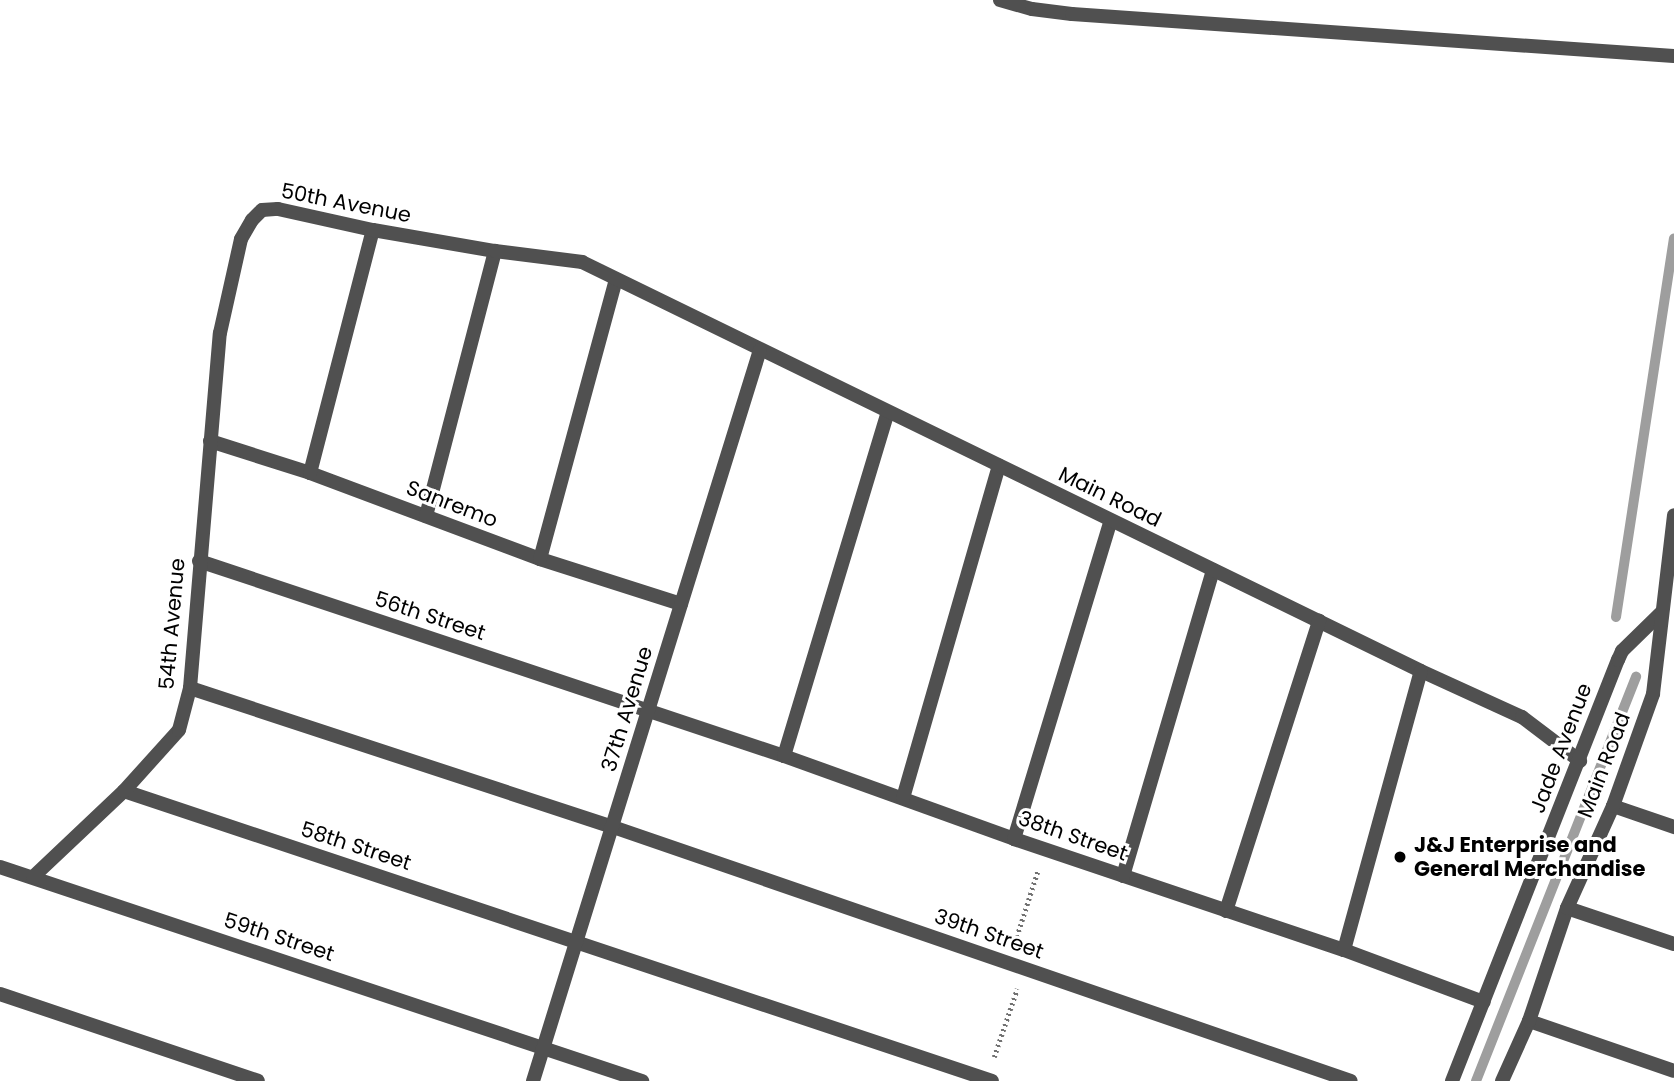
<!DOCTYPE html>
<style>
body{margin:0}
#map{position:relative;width:1674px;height:1081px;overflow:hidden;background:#fff;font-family:Poppins,sans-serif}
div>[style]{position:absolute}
.stream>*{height:10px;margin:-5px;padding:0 5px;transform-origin:5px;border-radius:5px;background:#9e9e9e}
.path>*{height:4.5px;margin-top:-2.25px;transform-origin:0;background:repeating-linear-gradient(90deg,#727272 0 2px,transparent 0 5.5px)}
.minor>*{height:14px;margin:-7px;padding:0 7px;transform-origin:7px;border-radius:7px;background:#505050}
.tertiary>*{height:14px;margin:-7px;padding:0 7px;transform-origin:7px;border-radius:7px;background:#505050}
.dots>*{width:19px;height:19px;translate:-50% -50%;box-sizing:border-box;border:4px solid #fff;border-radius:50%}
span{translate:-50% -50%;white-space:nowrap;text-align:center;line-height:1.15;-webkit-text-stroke:6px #fff;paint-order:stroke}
.street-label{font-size:21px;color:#000}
.poi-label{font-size:21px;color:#000;font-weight:700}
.left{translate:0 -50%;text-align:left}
</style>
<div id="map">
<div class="stream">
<div style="left:1616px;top:617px;width:383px;rotate:-81.3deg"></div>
<div style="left:1476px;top:1081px;width:435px;rotate:-68.4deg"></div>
</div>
<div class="path">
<div style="left:1015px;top:942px;width:76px;rotate:-72.3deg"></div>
<div style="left:994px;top:1057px;width:72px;rotate:-71.3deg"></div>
</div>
<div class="minor">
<div style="left:210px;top:441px;width:105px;rotate:17.7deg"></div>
<div style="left:310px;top:473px;width:246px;rotate:20.5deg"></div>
<div style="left:540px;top:559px;width:148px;rotate:17.7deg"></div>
<div style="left:310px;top:473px;width:251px;rotate:-75.5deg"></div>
<div style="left:426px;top:516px;width:274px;rotate:-75.4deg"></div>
<div style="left:540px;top:559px;width:290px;rotate:-74.8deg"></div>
<div style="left:199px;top:561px;width:617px;rotate:18.43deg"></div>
<div style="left:784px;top:756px;width:245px;rotate:19.8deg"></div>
<div style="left:1014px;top:839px;width:348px;rotate:18.6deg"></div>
<div style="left:1344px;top:950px;width:149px;rotate:20.4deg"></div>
<div style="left:190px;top:688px;width:445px;rotate:18.2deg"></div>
<div style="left:613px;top:827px;width:780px;rotate:18.99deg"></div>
<div style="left:784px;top:756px;width:359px;rotate:-73.2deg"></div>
<div style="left:124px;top:791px;width:915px;rotate:18.47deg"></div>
<div style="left:903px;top:798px;width:346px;rotate:-73.9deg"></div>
<div style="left:1613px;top:806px;width:65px;rotate:19deg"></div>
<div style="left:1014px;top:839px;width:333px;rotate:-73.1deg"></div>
<div style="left:0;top:867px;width:677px;rotate:18.43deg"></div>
<div style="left:1123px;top:876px;width:319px;rotate:-73.6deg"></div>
<div style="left:33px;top:877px;width:125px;rotate:-43.4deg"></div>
<div style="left:124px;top:791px;width:82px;rotate:-48deg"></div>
<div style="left:179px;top:730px;width:43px;rotate:-75.3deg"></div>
<div style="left:190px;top:688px;width:356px;rotate:-85.2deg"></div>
<div style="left:220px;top:333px;width:96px;rotate:-77.4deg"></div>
<div style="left:241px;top:239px;width:22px;rotate:-60deg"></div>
<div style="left:252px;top:220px;width:14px;rotate:-45deg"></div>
<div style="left:262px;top:210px;width:16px;rotate:-4deg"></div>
<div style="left:278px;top:209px;width:97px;rotate:12.5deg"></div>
<div style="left:373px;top:230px;width:124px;rotate:9.8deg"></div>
<div style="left:495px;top:251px;width:88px;rotate:7.2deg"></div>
<div style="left:582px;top:262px;width:933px;rotate:25.99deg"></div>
<div style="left:1421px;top:671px;width:111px;rotate:24.5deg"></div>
<div style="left:1522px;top:717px;width:73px;rotate:37.2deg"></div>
<div style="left:1567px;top:908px;width:113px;rotate:18.6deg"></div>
<div style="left:1226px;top:911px;width:305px;rotate:-72.2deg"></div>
<div style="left:1344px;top:950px;width:289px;rotate:-74.6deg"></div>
<div style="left:0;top:994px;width:272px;rotate:18.6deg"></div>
<div style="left:1529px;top:1021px;width:153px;rotate:19deg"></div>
<div style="left:533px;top:1081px;width:765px;rotate:-72.75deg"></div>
<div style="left:1452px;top:1081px;width:453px;rotate:-68.5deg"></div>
<div style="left:1618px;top:660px;width:10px;rotate:-66deg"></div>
<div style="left:1622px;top:651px;width:54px;rotate:-44.3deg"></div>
<div style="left:1502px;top:1081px;width:66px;rotate:-65.8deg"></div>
<div style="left:1529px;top:1021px;width:119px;rotate:-71.4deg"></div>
<div style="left:1567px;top:908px;width:112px;rotate:-65.7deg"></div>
<div style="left:1613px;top:806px;width:119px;rotate:-70.3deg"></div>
<div style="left:1653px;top:694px;width:180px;rotate:-83.3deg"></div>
</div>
<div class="tertiary">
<div style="left:1000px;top:0;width:33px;rotate:16deg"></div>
<div style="left:1032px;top:9px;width:40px;rotate:7.1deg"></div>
<div style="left:1072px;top:14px;width:603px;rotate:3.99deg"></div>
</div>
<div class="dots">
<div style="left:1400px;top:857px;background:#000"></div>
</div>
<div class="street-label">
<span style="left:346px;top:203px;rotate:11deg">50th Avenue</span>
<span style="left:1110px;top:497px;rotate:26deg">Main Road</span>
<span style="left:452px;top:504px;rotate:21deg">Sanremo</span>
<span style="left:430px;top:616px;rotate:18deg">56th Street</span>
<span style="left:172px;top:624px;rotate:-85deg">54th Avenue</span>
<span style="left:627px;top:709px;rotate:-73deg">37th Avenue</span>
<span style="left:1561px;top:748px;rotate:-69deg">Jade Avenue</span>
<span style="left:1604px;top:765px;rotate:-69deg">Main Road</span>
<span style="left:1073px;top:836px;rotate:19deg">38th Street</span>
<span style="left:356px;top:846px;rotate:18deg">58th Street</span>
<span style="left:989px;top:934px;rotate:19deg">39th Street</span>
<span style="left:279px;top:937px;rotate:18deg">59th Street</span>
</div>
<div class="poi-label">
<span class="left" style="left:1414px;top:857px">J&amp;J Enterprise and<br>General Merchandise</span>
</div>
</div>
